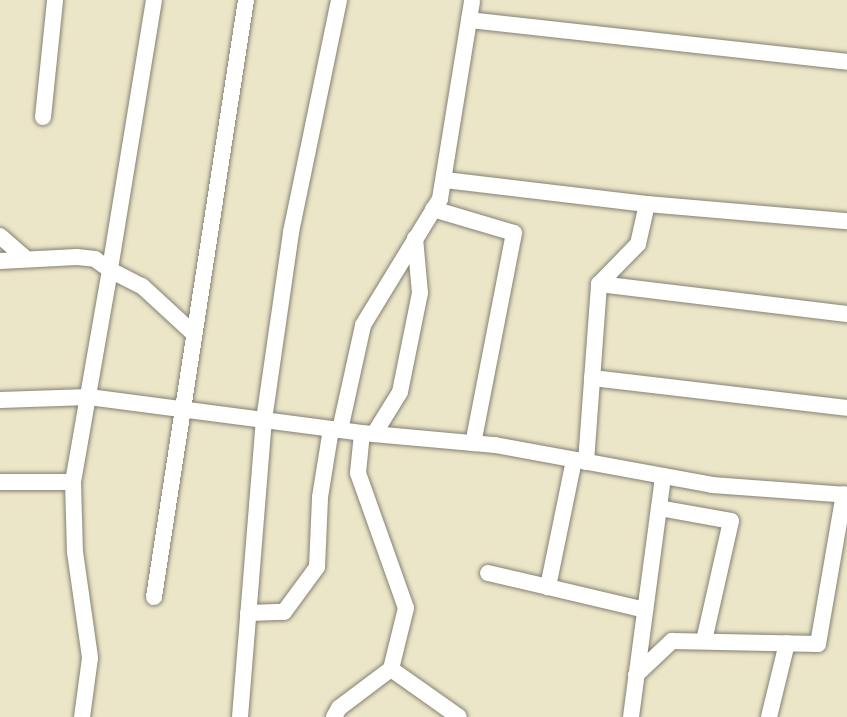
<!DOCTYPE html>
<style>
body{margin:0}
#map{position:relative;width:847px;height:717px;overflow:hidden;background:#ece6c8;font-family:"Patrick Hand",sans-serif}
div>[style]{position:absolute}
.roads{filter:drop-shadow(0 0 2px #848172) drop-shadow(0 0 2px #848172)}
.minor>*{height:16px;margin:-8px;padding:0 8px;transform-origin:8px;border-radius:8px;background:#fff}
span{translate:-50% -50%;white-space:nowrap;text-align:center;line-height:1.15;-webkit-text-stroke:6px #fcf5e5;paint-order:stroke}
</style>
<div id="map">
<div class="roads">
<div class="minor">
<div style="left:154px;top:0;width:274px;rotate:99.3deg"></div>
<div style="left:110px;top:270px;width:36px;rotate:27deg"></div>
<div style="left:142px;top:286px;width:69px;rotate:42.7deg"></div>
<div style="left:469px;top:20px;width:380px;rotate:6.3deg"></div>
<div style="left:43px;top:117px;width:118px;rotate:-84.1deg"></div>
<div style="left:445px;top:180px;width:203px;rotate:6.8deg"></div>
<div style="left:647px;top:204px;width:201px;rotate:4.9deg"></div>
<div style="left:433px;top:209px;width:84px;rotate:16.5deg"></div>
<div style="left:514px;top:233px;width:214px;rotate:101deg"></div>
<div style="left:0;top:236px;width:35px;rotate:41deg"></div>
<div style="left:0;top:261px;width:77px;rotate:-3deg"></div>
<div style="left:77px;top:257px;width:18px;rotate:6deg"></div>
<div style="left:95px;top:259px;width:19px;rotate:36deg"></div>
<div style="left:110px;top:270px;width:215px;rotate:99.9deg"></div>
<div style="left:73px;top:482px;width:73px;rotate:180deg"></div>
<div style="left:599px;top:284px;width:250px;rotate:6.9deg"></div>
<div style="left:592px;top:378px;width:257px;rotate:6.7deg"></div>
<div style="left:0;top:400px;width:89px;rotate:-1.9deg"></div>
<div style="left:89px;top:397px;width:275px;rotate:7.5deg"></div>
<div style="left:362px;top:433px;width:134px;rotate:5.2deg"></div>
<div style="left:495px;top:445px;width:221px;rotate:10.4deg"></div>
<div style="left:712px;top:485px;width:135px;rotate:4.2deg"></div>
<div style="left:340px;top:430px;width:107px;rotate:-77.6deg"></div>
<div style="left:363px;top:325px;width:148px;rotate:-58.6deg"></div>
<div style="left:440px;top:199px;width:200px;rotate:-80.8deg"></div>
<div style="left:374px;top:434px;width:49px;rotate:-58.2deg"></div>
<div style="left:400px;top:392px;width:101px;rotate:-78.6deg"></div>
<div style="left:420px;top:293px;width:55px;rotate:-95.2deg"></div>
<div style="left:574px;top:460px;width:130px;rotate:101.6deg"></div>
<div style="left:548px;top:587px;width:100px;rotate:13.3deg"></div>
<div style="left:586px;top:462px;width:178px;rotate:-85.8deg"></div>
<div style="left:599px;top:284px;width:56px;rotate:-45.7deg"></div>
<div style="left:638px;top:244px;width:41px;rotate:-77.3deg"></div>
<div style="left:73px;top:482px;width:70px;rotate:88.4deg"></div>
<div style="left:75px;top:552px;width:107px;rotate:81.9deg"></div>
<div style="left:90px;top:658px;width:60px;rotate:97.7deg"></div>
<div style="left:659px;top:508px;width:73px;rotate:10.2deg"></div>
<div style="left:731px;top:521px;width:123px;rotate:102.7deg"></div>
<div style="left:488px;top:573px;width:62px;rotate:13.1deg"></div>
<div style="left:154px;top:597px;width:604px;rotate:-81.24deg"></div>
<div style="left:248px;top:613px;width:36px;rotate:-2deg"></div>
<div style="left:284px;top:612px;width:56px;rotate:-53.7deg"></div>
<div style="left:317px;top:567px;width:70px;rotate:-87.5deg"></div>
<div style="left:320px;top:497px;width:69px;rotate:-80.8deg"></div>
<div style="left:391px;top:669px;width:83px;rotate:35.2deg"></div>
<div style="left:636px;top:675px;width:50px;rotate:-43.4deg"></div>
<div style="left:672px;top:641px;width:146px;rotate:1.2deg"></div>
<div style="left:818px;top:644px;width:152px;rotate:-80.2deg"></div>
<div style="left:240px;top:717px;width:298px;rotate:-85.4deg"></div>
<div style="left:264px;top:420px;width:190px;rotate:-81.8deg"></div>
<div style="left:291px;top:232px;width:237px;rotate:-78.3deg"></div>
<div style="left:334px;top:717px;width:10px;rotate:-61deg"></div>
<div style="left:339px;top:708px;width:65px;rotate:-36.9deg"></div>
<div style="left:391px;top:669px;width:63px;rotate:-76.2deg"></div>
<div style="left:406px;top:608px;width:143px;rotate:-109.6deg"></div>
<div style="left:358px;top:473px;width:40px;rotate:-84.3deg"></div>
<div style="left:631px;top:717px;width:243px;rotate:-82.4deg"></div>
<div style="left:769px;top:717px;width:76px;rotate:-76.3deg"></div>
</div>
</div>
</div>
